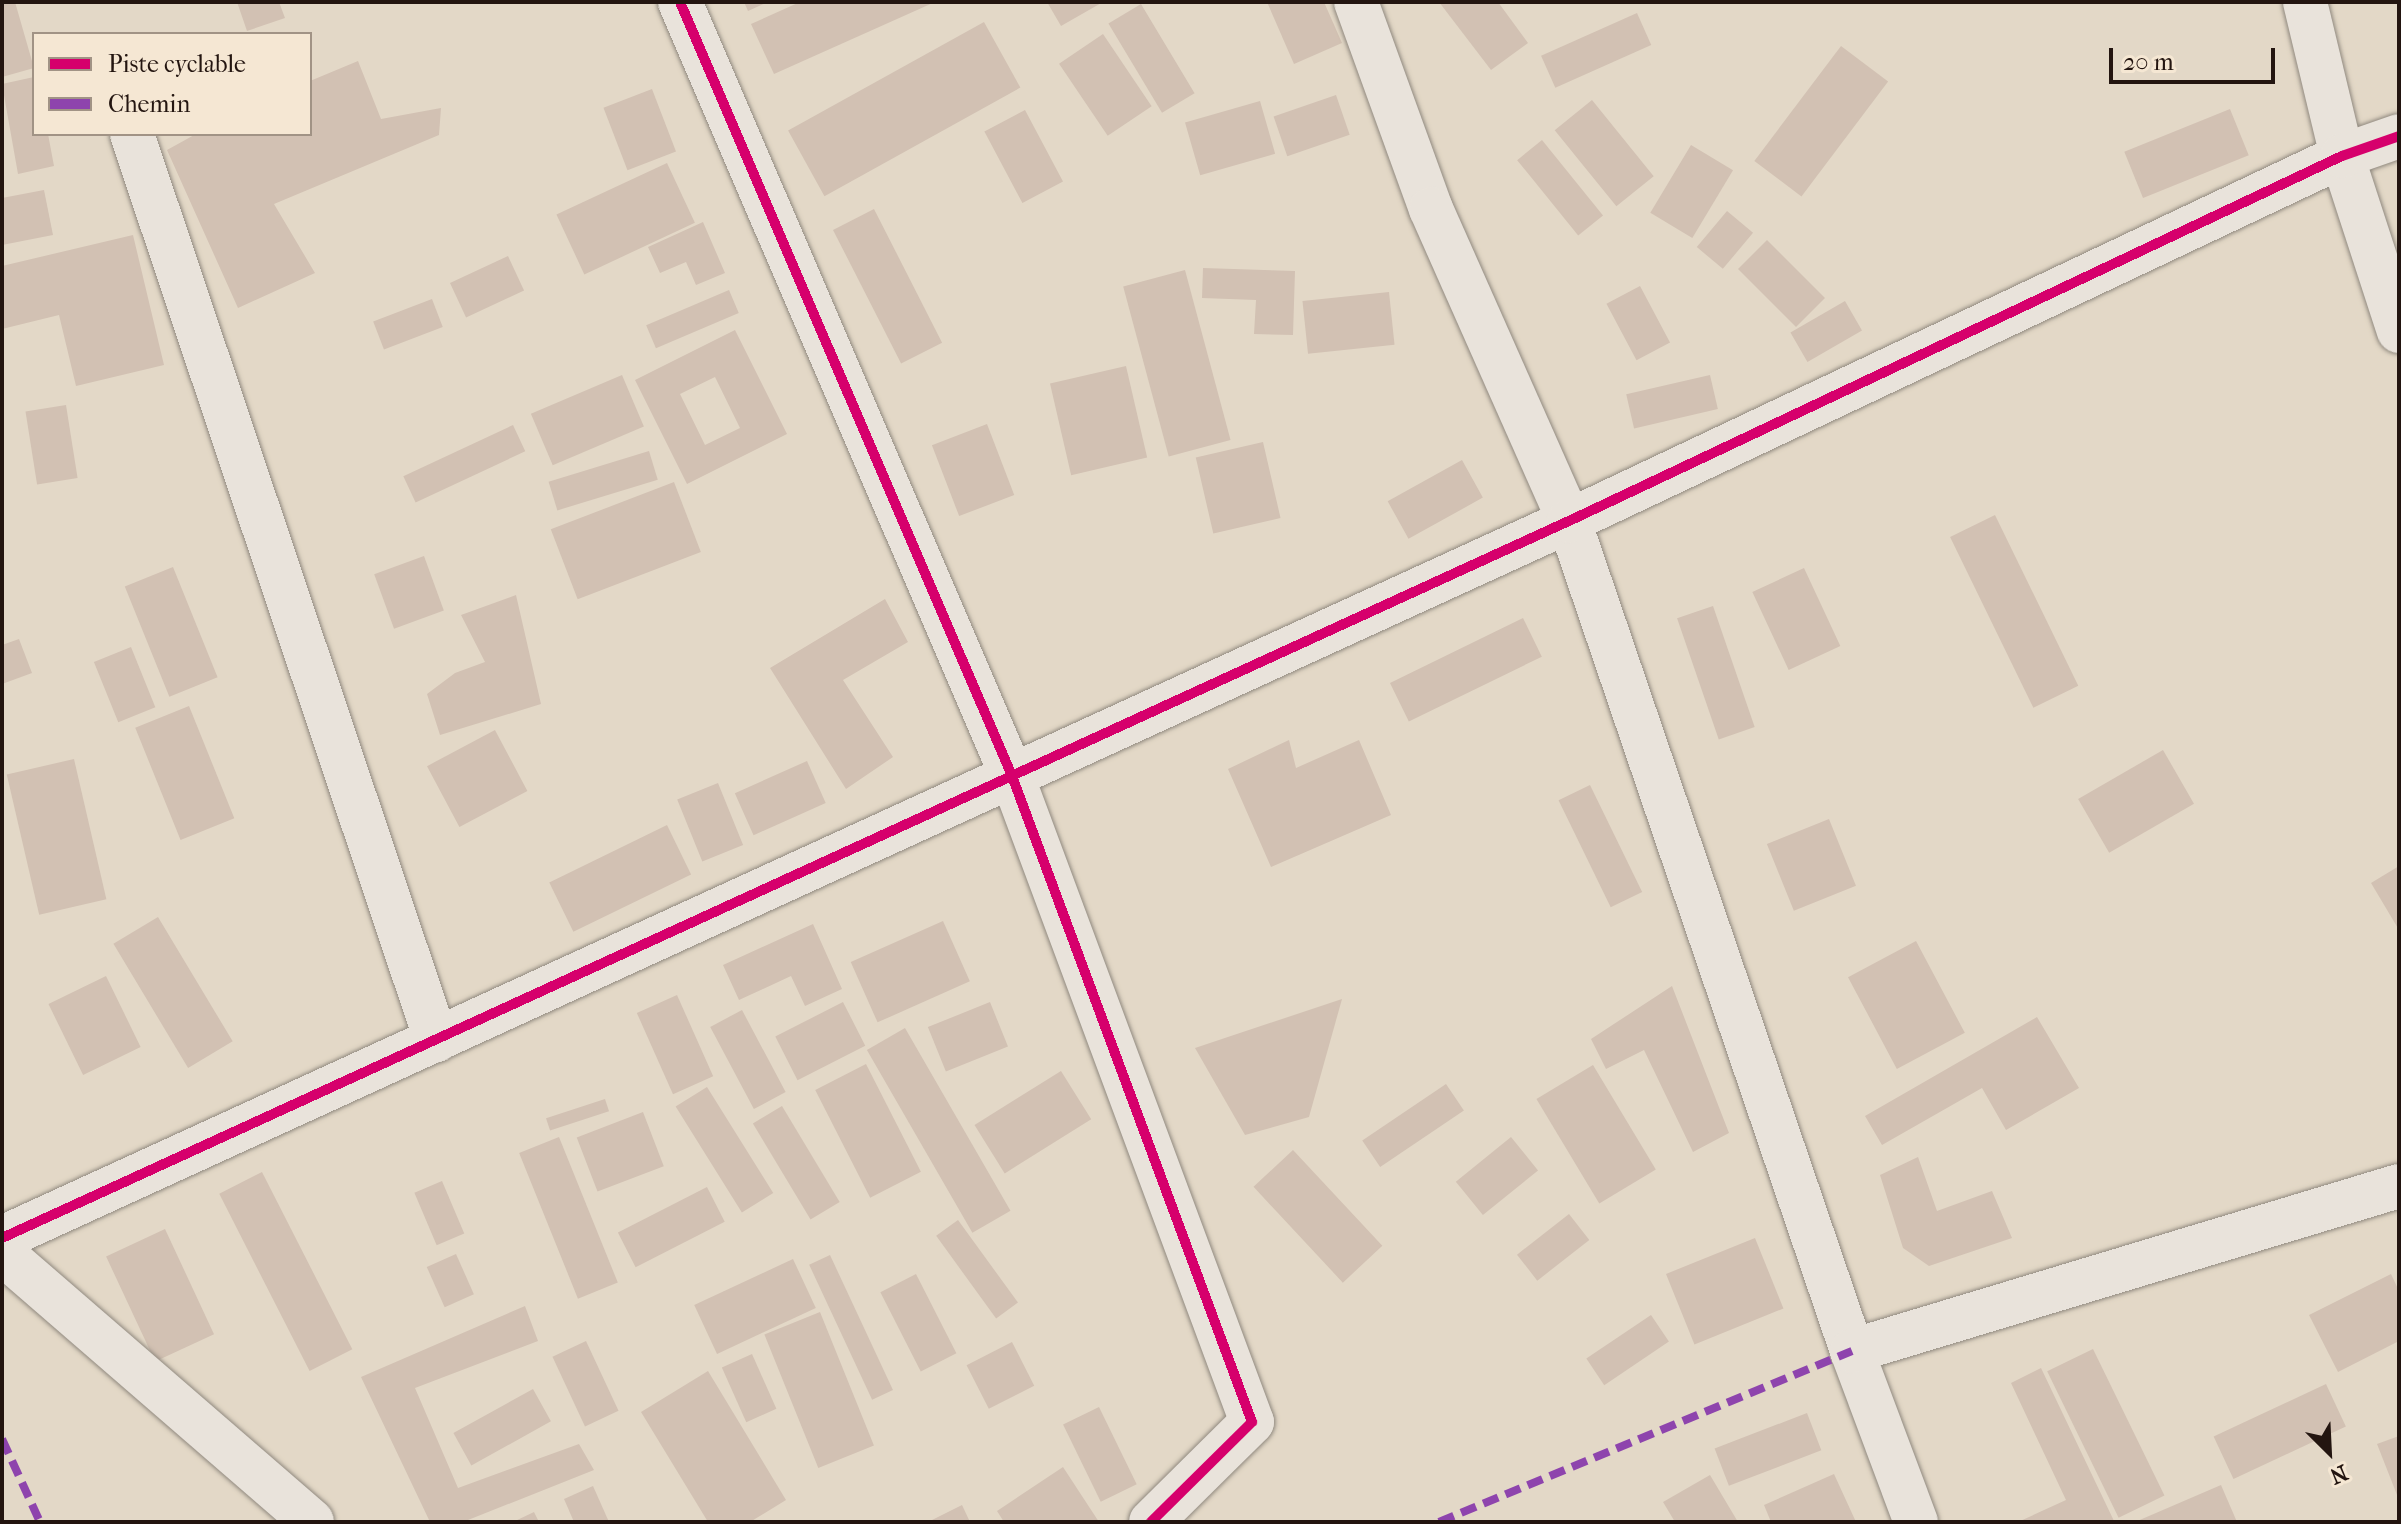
<!DOCTYPE html>
<style>
body{margin:0}
#map{position:relative;width:2401px;height:1524px;overflow:hidden;background:#e3d8c7;font-family:"IM FELL French Canon",serif}
div>[style]{position:absolute}
.building>*{inset:0;background:#d2c1b3;transform-origin:0 0}
.roads{filter:drop-shadow(0 0 2px #90897f) drop-shadow(0 0 2px #90897f)}
.street>*{height:44px;margin:-22px;padding:0 22px;transform-origin:22px;border-radius:22px;background:#e9e3db}
.quiet>*{height:8px;margin-top:-4px;transform-origin:0;background:repeating-linear-gradient(90deg,#8e44ad 0 16px,transparent 0 24px)}
.cycleway>*{height:10px;margin:-5px;padding:0 5px;transform-origin:5px;border-radius:5px;background:#d6006c}
span{translate:-50% -50%;white-space:nowrap;text-align:center;line-height:1.15;-webkit-text-stroke:7px #f5e7d3;paint-order:stroke}
.frame{position:absolute;inset:0;border:4px solid #231510;pointer-events:none}
.legend{position:absolute;left:32px;top:32px;width:280px;height:104px;box-sizing:border-box;background:#f5e7d3;border:2px solid #a19385;margin:0;padding:10px 14px;list-style:none;font-size:24px;color:#231510}
.legend li{display:flex;align-items:center;gap:16px;height:40px}
.legend b{width:40px;border:2px solid #a19385}
.north{position:absolute;left:2289px;top:1412px;width:80px;height:80px;-webkit-text-stroke:6px #f5e7d3;paint-order:stroke;rotate:156deg;font-size:22px;font-weight:700;line-height:32px;text-align:center;color:#231510}
.north::after{content:'';display:block;margin:auto;width:28px;height:36px;background:#231510;clip-path:polygon(50% 0,100% 100%,50% 72%,0 100%)}
.scale{position:absolute;left:2109px;top:48px;width:166px;height:36px;box-sizing:border-box;border:4px solid #231510;border-top:0;padding-left:10px;font-size:24px;line-height:28px;white-space:nowrap;color:#231510;-webkit-text-stroke:6px #f5e7d3;paint-order:stroke}
</style>
<div id="map">
<div class="building">
<div style="clip-path:polygon(2px 2px,15px 2px,34px 68px,2px 77px)"></div>
<div style="clip-path:polygon(237px 2px,279px 2px,285px 18px,247px 31px)"></div>
<div style="clip-path:polygon(744px 2px,768px 2px,748px 11px)"></div>
<div style="clip-path:polygon(800px 2px,935px 2px,774px 74px,751px 24px)"></div>
<div style="clip-path:polygon(1047px 2px,1103px 2px,1061px 26px)"></div>
<div style="clip-path:polygon(1267px 2px,1324px 2px,1342px 43px,1294px 64px)"></div>
<div style="clip-path:polygon(1439px 2px,1498px 2px,1528px 43px,1491px 70px)"></div>
<div style="left:1141px;top:4px;width:104px;height:38px;rotate:59deg"></div>
<div style="left:1637px;top:13px;width:35px;height:105px;rotate:66deg"></div>
<div style="left:984px;top:22px;width:75px;height:224px;rotate:61deg"></div>
<div style="left:1103px;top:34px;width:87px;height:53px;rotate:56deg"></div>
<div style="left:1841px;top:46px;width:59px;height:144px;rotate:37deg"></div>
<div style="clip-path:polygon(358px 61px,381px 119px,441px 108px,439px 135px,274px 204px,315px 273px,238px 308px,167px 150px,196px 134px,310px 134px,310px 81px)"></div>
<div style="clip-path:polygon(34px 77px,34px 134px,48px 134px,54px 166px,18px 174px,2px 84px)"></div>
<div style="left:652px;top:89px;width:67px;height:52px;rotate:69deg"></div>
<div style="left:1336px;top:95px;width:42px;height:66px;rotate:71deg"></div>
<div style="left:1592px;top:100px;width:98px;height:48px;rotate:51deg"></div>
<div style="left:1260px;top:101px;width:55px;height:78px;rotate:74deg"></div>
<div style="left:2230px;top:109px;width:50px;height:114px;rotate:68deg"></div>
<div style="left:1025px;top:110px;width:81px;height:46px;rotate:62deg"></div>
<div style="left:1542px;top:140px;width:97px;height:32px;rotate:51deg"></div>
<div style="left:1691px;top:145px;width:49px;height:79px;rotate:31deg"></div>
<div style="left:667px;top:163px;width:66px;height:122px;rotate:65deg"></div>
<div style="clip-path:polygon(44px 190px,53px 235px,2px 245px,2px 198px)"></div>
<div style="left:874px;top:209px;width:150px;height:46px;rotate:63deg"></div>
<div style="left:1727px;top:211px;width:34px;height:47px;rotate:40deg"></div>
<div style="clip-path:polygon(703px 222px,725px 273px,696px 285px,686px 262px,660px 273px,648px 247px)"></div>
<div style="clip-path:polygon(133px 235px,164px 365px,76px 386px,59px 315px,2px 329px,2px 266px)"></div>
<div style="left:1767px;top:240px;width:82px;height:41px;rotate:45deg"></div>
<div style="left:508px;top:256px;width:38px;height:64px;rotate:65deg"></div>
<div style="clip-path:polygon(1203px 268px,1295px 271px,1293px 335px,1254px 334px,1256px 300px,1202px 298px)"></div>
<div style="left:1185px;top:270px;width:176px;height:64px;rotate:75deg"></div>
<div style="left:1640px;top:286px;width:64px;height:38px;rotate:62deg"></div>
<div style="left:729px;top:290px;width:25px;height:90px;rotate:67deg"></div>
<div style="left:1389px;top:292px;width:53px;height:87px;rotate:84deg"></div>
<div style="left:432px;top:299px;width:30px;height:63px;rotate:69deg"></div>
<div style="left:1845px;top:301px;width:34px;height:63px;rotate:60deg"></div>
<div style="clip-path:polygon(evenodd,735px 330px,787px 434px,687px 484px,635px 380px,735px 330px,715px 377px,740px 428px,705px 445px,680px 394px,715px 377px)"></div>
<div style="left:1126px;top:366px;width:94px;height:78px;rotate:77deg"></div>
<div style="left:622px;top:375px;width:56px;height:99px;rotate:67deg"></div>
<div style="left:1710px;top:375px;width:35px;height:86px;rotate:77deg"></div>
<div style="left:66px;top:405px;width:74px;height:41px;rotate:81deg"></div>
<div style="left:987px;top:424px;width:76px;height:59px;rotate:69deg"></div>
<div style="left:513px;top:425px;width:29px;height:121px;rotate:65deg"></div>
<div style="left:1263px;top:442px;width:78px;height:69px;rotate:77deg"></div>
<div style="left:649px;top:451px;width:30px;height:105px;rotate:73deg"></div>
<div style="left:1462px;top:460px;width:43px;height:85px;rotate:61deg"></div>
<div style="left:674px;top:482px;width:75px;height:132px;rotate:69deg"></div>
<div style="left:1995px;top:515px;width:190px;height:50px;rotate:64deg"></div>
<div style="left:424px;top:556px;width:58px;height:53px;rotate:70deg"></div>
<div style="left:173px;top:567px;width:119px;height:52px;rotate:68deg"></div>
<div style="left:1804px;top:568px;width:86px;height:57px;rotate:65deg"></div>
<div style="clip-path:polygon(516px 595px,541px 704px,440px 735px,427px 694px,455px 673px,485px 662px,461px 615px)"></div>
<div style="clip-path:polygon(885px 599px,908px 642px,843px 680px,893px 757px,846px 789px,770px 668px)"></div>
<div style="left:1713px;top:606px;width:128px;height:38px;rotate:71deg"></div>
<div style="left:1523px;top:618px;width:43px;height:148px;rotate:64deg"></div>
<div style="clip-path:polygon(19px 639px,32px 673px,2px 684px,2px 645px)"></div>
<div style="left:131px;top:647px;width:65px;height:40px;rotate:68deg"></div>
<div style="left:189px;top:706px;width:121px;height:58px;rotate:68deg"></div>
<div style="left:495px;top:730px;width:69px;height:77px;rotate:62deg"></div>
<div style="clip-path:polygon(1289px 740px,1296px 768px,1359px 740px,1391px 815px,1271px 867px,1228px 769px)"></div>
<div style="left:2163px;top:750px;width:62px;height:98px;rotate:60deg"></div>
<div style="left:74px;top:759px;width:144px;height:69px;rotate:77deg"></div>
<div style="left:807px;top:761px;width:46px;height:79px;rotate:66deg"></div>
<div style="left:718px;top:783px;width:67px;height:44px;rotate:68deg"></div>
<div style="left:1590px;top:785px;width:119px;height:35px;rotate:64deg"></div>
<div style="left:1829px;top:819px;width:72px;height:67px;rotate:68deg"></div>
<div style="left:667px;top:825px;width:55px;height:131px;rotate:64deg"></div>
<div style="clip-path:polygon(2399px 866px,2399px 930px,2371px 883px)"></div>
<div style="left:158px;top:917px;width:145px;height:52px;rotate:59deg"></div>
<div style="left:943px;top:921px;width:66px;height:101px;rotate:66deg"></div>
<div style="clip-path:polygon(813px 924px,842px 989px,805px 1006px,791px 976px,739px 1000px,723px 965px)"></div>
<div style="left:1916px;top:941px;width:104px;height:77px;rotate:62deg"></div>
<div style="left:106px;top:976px;width:79px;height:64px;rotate:64deg"></div>
<div style="clip-path:polygon(1672px 986px,1729px 1133px,1693px 1152px,1644px 1050px,1606px 1069px,1591px 1039px)"></div>
<div style="left:677px;top:995px;width:89px;height:44px;rotate:66deg"></div>
<div style="clip-path:polygon(1342px 999px,1309px 1117px,1245px 1135px,1195px 1048px)"></div>
<div style="left:843px;top:1002px;width:49px;height:76px;rotate:63deg"></div>
<div style="left:990px;top:1002px;width:48px;height:67px;rotate:68deg"></div>
<div style="left:742px;top:1010px;width:93px;height:36px;rotate:62deg"></div>
<div style="clip-path:polygon(2037px 1017px,2079px 1088px,2006px 1130px,1982px 1088px,1882px 1145px,1865px 1116px)"></div>
<div style="left:905px;top:1028px;width:211px;height:44px;rotate:60deg"></div>
<div style="left:866px;top:1064px;width:121px;height:57px;rotate:63deg"></div>
<div style="left:1593px;top:1065px;width:122px;height:66px;rotate:59deg"></div>
<div style="left:1061px;top:1071px;width:57px;height:102px;rotate:58deg"></div>
<div style="left:1446px;top:1084px;width:32px;height:101px;rotate:56deg"></div>
<div style="left:707px;top:1087px;width:125px;height:37px;rotate:58deg"></div>
<div style="left:605px;top:1099px;width:13px;height:62px;rotate:72deg"></div>
<div style="left:782px;top:1106px;width:112px;height:34px;rotate:59deg"></div>
<div style="left:643px;top:1112px;width:58px;height:71px;rotate:69deg"></div>
<div style="left:559px;top:1137px;width:157px;height:43px;rotate:68deg"></div>
<div style="left:1511px;top:1137px;width:43px;height:71px;rotate:51deg"></div>
<div style="left:1293px;top:1150px;width:131px;height:54px;rotate:47deg"></div>
<div style="clip-path:polygon(1918px 1157px,1937px 1211px,1992px 1191px,2012px 1238px,1929px 1266px,1903px 1248px,1880px 1175px)"></div>
<div style="left:262px;top:1172px;width:199px;height:48px;rotate:63deg"></div>
<div style="left:442px;top:1181px;width:57px;height:30px;rotate:67deg"></div>
<div style="left:707px;top:1187px;width:39px;height:100px;rotate:63deg"></div>
<div style="left:1569px;top:1214px;width:33px;height:66px;rotate:52deg"></div>
<div style="left:958px;top:1220px;width:102px;height:27px;rotate:54deg"></div>
<div style="left:165px;top:1229px;width:116px;height:65px;rotate:65deg"></div>
<div style="left:1755px;top:1238px;width:76px;height:96px;rotate:68deg"></div>
<div style="left:456px;top:1254px;width:44px;height:32px;rotate:66deg"></div>
<div style="left:830px;top:1255px;width:149px;height:23px;rotate:65deg"></div>
<div style="left:793px;top:1259px;width:54px;height:109px;rotate:65deg"></div>
<div style="left:916px;top:1274px;width:89px;height:40px;rotate:63deg"></div>
<div style="clip-path:polygon(2391px 1274px,2399px 1291px,2399px 1341px,2338px 1372px,2309px 1315px)"></div>
<div style="clip-path:polygon(525px 1306px,538px 1341px,415px 1388px,458px 1488px,579px 1444px,594px 1470px,463px 1522px,430px 1522px,361px 1377px)"></div>
<div style="left:820px;top:1312px;width:144px;height:60px;rotate:68deg"></div>
<div style="left:1651px;top:1315px;width:32px;height:78px;rotate:56deg"></div>
<div style="left:586px;top:1341px;width:77px;height:37px;rotate:65deg"></div>
<div style="left:1012px;top:1342px;width:49px;height:51px;rotate:63deg"></div>
<div style="left:2093px;top:1349px;width:163px;height:51px;rotate:64deg"></div>
<div style="left:752px;top:1354px;width:60px;height:33px;rotate:66deg"></div>
<div style="clip-path:polygon(2041px 1368px,2114px 1521px,2111px 1522px,2018px 1522px,2066px 1500px,2011px 1383px)"></div>
<div style="clip-path:polygon(708px 1371px,786px 1500px,750px 1522px,708px 1522px,641px 1412px)"></div>
<div style="left:2326px;top:1384px;width:47px;height:124px;rotate:65deg"></div>
<div style="left:533px;top:1389px;width:37px;height:91px;rotate:61deg"></div>
<div style="left:1099px;top:1407px;width:86px;height:40px;rotate:64deg"></div>
<div style="left:1807px;top:1413px;width:40px;height:99px;rotate:69deg"></div>
<div style="clip-path:polygon(2399px 1436px,2399px 1500px,2377px 1444px)"></div>
<div style="clip-path:polygon(1063px 1467px,1099px 1522px,1004px 1522px,997px 1511px)"></div>
<div style="clip-path:polygon(1834px 1474px,1856px 1522px,1771px 1522px,1764px 1505px)"></div>
<div style="clip-path:polygon(1710px 1475px,1738px 1522px,1675px 1522px,1663px 1502px)"></div>
<div style="clip-path:polygon(2221px 1485px,2237px 1522px,2135px 1522px)"></div>
<div style="clip-path:polygon(593px 1486px,609px 1522px,574px 1522px,564px 1499px)"></div>
<div style="clip-path:polygon(962px 1505px,970px 1522px,928px 1522px)"></div>
<div style="clip-path:polygon(534px 1512px,539px 1522px,513px 1522px)"></div>
</div>
<div class="roads">
<div class="street">
<div style="left:680px;top:2px;width:842px;rotate:66.78deg"></div>
<div style="left:1012px;top:776px;width:689px;rotate:69.62deg"></div>
<div style="left:1252px;top:1422px;width:142px;rotate:135.3deg"></div>
<div style="left:1356px;top:2px;width:220px;rotate:70.1deg"></div>
<div style="left:1431px;top:209px;width:341px;rotate:66.1deg"></div>
<div style="left:1569px;top:521px;width:877px;rotate:71.17deg"></div>
<div style="left:1852px;top:1351px;width:183px;rotate:69.5deg"></div>
<div style="left:2305px;top:2px;width:158px;rotate:76.5deg"></div>
<div style="left:2342px;top:156px;width:184px;rotate:72deg"></div>
<div style="left:132px;top:134px;width:956px;rotate:71.45deg"></div>
<div style="left:2px;top:1238px;width:1723px;rotate:-24.59deg"></div>
<div style="left:1569px;top:521px;width:855px;rotate:-25.28deg"></div>
<div style="left:2342px;top:156px;width:60px;rotate:-19.3deg"></div>
<div style="left:2px;top:1253px;width:410px;rotate:40.9deg"></div>
<div style="left:1852px;top:1351px;width:571px;rotate:-16.79deg"></div>
</div>
</div>
<div class="quiet">
<div style="left:2px;top:1439px;width:91px;rotate:65.4deg"></div>
<div style="left:1439px;top:1522px;width:447px;rotate:-22.5deg"></div>
</div>
<div class="cycleway">
<div style="left:680px;top:2px;width:842px;rotate:66.78deg"></div>
<div style="left:1012px;top:776px;width:689px;rotate:69.62deg"></div>
<div style="left:1252px;top:1422px;width:142px;rotate:135.3deg"></div>
<div style="left:2px;top:1238px;width:1723px;rotate:-24.59deg"></div>
<div style="left:1569px;top:521px;width:855px;rotate:-25.28deg"></div>
<div style="left:2342px;top:156px;width:60px;rotate:-19.3deg"></div>
</div>
<div class="frame"></div>
<ul class="legend">
<li><b style="height:10px;background:#d6006c"></b>Piste cyclable</li>
<li><b style="height:10px;background:#8e44ad"></b>Chemin</li>
</ul>
<div class="north">N</div>
<div class="scale">20 m</div>
</div>
